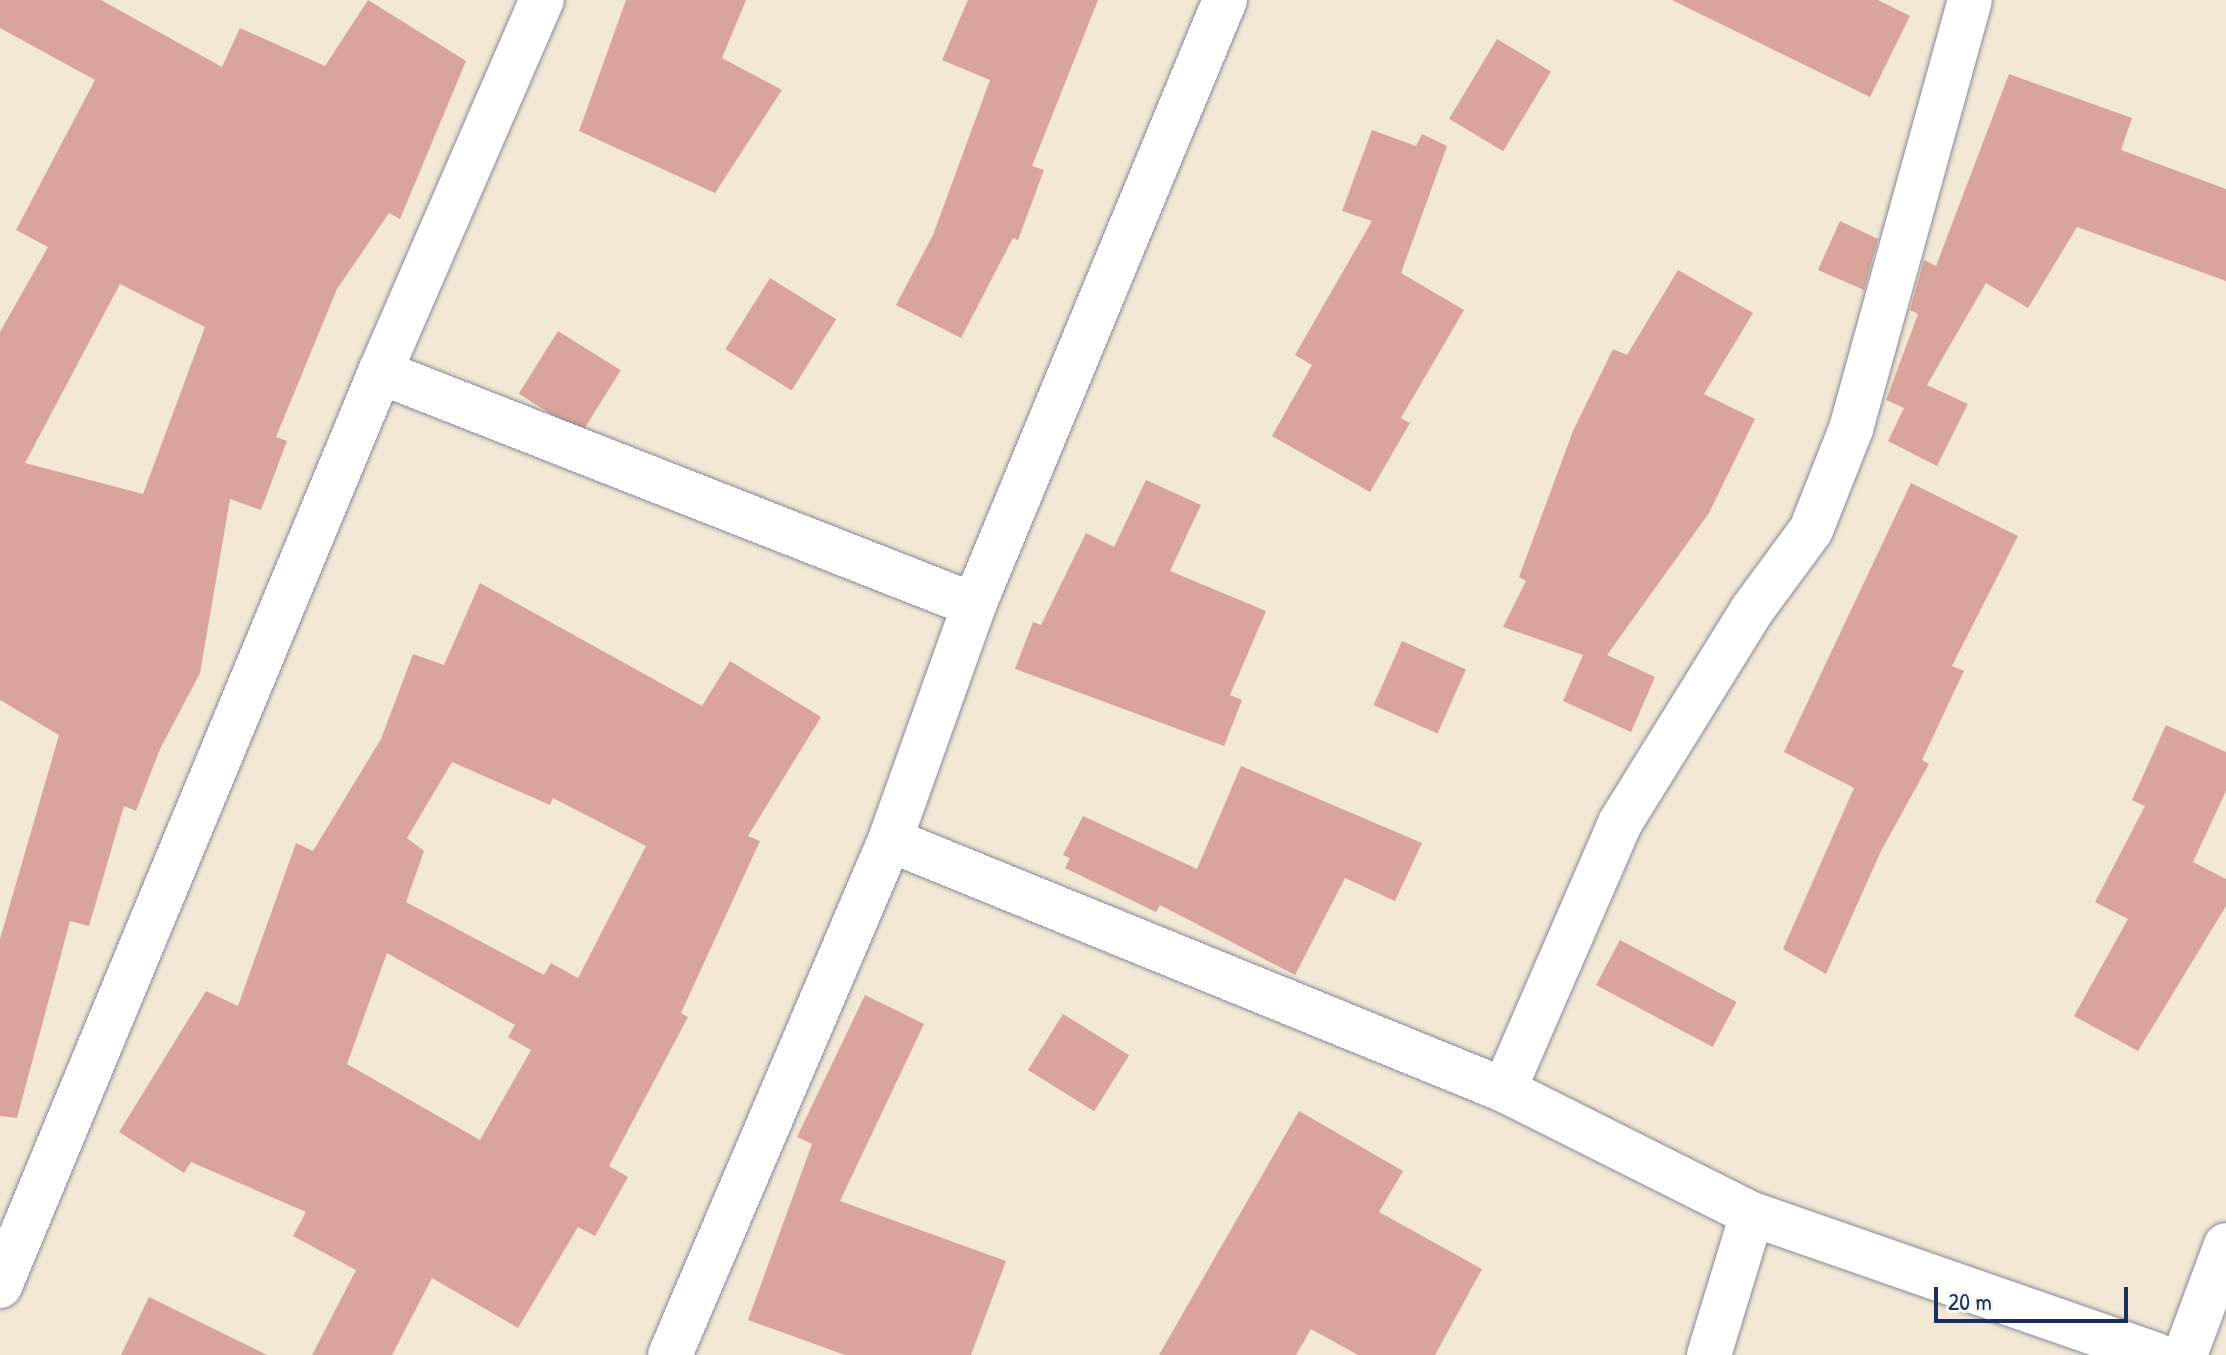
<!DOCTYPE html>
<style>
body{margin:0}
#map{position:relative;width:2226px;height:1355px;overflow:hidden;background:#f3e8d5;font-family:"Patrick Hand",sans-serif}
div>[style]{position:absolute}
.building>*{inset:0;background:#d9a49b;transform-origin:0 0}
.roads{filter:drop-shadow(0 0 2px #878c9a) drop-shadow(0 0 2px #878c9a)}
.minor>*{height:44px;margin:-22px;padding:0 22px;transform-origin:22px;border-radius:22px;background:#fff}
span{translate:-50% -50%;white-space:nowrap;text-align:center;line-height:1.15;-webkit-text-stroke:6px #f6f6f2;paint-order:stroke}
.scale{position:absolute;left:1934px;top:1287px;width:194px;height:36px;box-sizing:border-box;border:4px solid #1b2f5e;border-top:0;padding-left:10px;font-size:24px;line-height:28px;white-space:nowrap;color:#1b2f5e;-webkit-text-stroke:6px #f6f6f2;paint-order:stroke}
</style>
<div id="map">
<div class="building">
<div style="clip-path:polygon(evenodd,0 0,101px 0,222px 67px,240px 28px,325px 66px,368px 0,466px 61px,400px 219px,389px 213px,337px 289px,276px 437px,287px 441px,261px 510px,230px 499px,200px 673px,160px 749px,136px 811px,124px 806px,89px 926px,70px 921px,17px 1118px,0 1116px,0 939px,59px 735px,0 700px,0 332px,48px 247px,16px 230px,95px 80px,0 28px,0 0,120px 284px,205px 327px,143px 494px,25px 463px,120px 284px)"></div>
<div style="clip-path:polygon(626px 0,746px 0,722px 58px,782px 90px,715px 193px,579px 131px)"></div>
<div style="clip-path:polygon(968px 0,1098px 0,1032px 166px,1044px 170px,1018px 240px,1013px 238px,961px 338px,896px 305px,933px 235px,990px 80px,942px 60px)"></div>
<div style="clip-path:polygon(1672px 0,1878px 0,1910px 16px,1870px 97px)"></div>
<div style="left:1497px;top:39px;width:63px;height:93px;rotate:31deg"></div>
<div style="clip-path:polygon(2009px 74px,2132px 118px,2121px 150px,2226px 189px,2226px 281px,2077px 227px,2028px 308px,1986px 283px,1927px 385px,1968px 404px,1937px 466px,1888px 441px,1904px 408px,1886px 400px,1918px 314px,1910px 310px,1924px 260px,1936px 266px)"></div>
<div style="clip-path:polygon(1372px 130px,1416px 146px,1422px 134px,1447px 146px,1401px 273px,1464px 310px,1401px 418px,1410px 423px,1370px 492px,1272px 436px,1312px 365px,1295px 355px,1372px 221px,1342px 211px)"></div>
<div style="clip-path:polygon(1840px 221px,1878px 239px,1864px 290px,1818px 270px)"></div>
<div style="clip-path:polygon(1678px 270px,1753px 313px,1704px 394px,1755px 419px,1709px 513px,1607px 655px,1655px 677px,1631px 732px,1563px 701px,1583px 655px,1503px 627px,1526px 581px,1519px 577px,1573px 431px,1613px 349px,1627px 355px)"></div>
<div style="left:770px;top:278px;width:78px;height:84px;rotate:32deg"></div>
<div style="left:558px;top:331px;width:74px;height:74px;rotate:32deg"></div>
<div style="clip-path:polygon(1146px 480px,1201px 505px,1170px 571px,1266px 611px,1230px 695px,1242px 700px,1224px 746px,1015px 669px,1033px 622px,1041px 625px,1086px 533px,1114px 547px)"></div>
<div style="clip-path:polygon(1911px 483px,2018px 536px,1952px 666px,1964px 671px,1922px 760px,1929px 764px,1881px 851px,1826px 974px,1783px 949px,1854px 788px,1784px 752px)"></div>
<div style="clip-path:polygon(evenodd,480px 583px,702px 706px,730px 661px,821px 717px,748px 836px,760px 841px,681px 1013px,688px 1017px,609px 1166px,628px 1177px,595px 1236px,578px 1227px,518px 1328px,432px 1278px,392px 1355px,312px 1355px,356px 1270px,293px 1236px,306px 1212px,191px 1162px,184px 1173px,119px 1132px,206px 991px,238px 1006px,296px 843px,313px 851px,381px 739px,413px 654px,444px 665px,480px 583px,452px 762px,550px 805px,553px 798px,646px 846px,578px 978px,551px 963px,544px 975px,406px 902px,424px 851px,407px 838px,452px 762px,480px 583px,387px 953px,515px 1025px,508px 1037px,531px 1050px,480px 1140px,347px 1064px,387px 953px)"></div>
<div style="left:1402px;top:641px;width:70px;height:70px;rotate:24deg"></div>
<div style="clip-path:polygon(2166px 725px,2226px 752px,2226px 791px,2193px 862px,2226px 879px,2226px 906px,2138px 1051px,2074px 1016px,2128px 919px,2095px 902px,2145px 806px,2132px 800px)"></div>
<div style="clip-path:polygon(1241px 766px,1422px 843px,1395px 901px,1345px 878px,1295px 975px,1160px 905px,1156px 912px,1065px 868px,1070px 858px,1063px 855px,1083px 816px,1197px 869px)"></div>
<div style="left:1620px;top:940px;width:132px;height:51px;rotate:28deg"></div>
<div style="clip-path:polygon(865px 995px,924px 1024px,840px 1201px,1006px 1261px,971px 1355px,845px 1355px,748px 1320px,812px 1144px,797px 1137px)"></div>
<div style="left:1063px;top:1014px;width:78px;height:66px;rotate:32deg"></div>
<div style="clip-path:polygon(1299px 1111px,1403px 1171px,1379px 1212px,1482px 1269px,1435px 1355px,1358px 1355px,1311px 1329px,1296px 1355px,1159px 1355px)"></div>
<div style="clip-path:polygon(149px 1297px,267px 1355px,121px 1355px)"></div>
</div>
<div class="roads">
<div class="minor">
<div style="left:380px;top:372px;width:638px;rotate:21.42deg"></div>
<div style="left:890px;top:840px;width:663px;rotate:22.15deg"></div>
<div style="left:1504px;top:1090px;width:277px;rotate:26.6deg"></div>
<div style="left:1752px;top:1214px;width:428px;rotate:19.2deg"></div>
<div style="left:1504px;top:1090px;width:291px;rotate:-66.5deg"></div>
<div style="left:1620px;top:823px;width:251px;rotate:-58.2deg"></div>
<div style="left:1752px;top:610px;width:99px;rotate:-53.6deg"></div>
<div style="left:1811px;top:530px;width:109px;rotate:-68.4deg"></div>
<div style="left:1851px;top:429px;width:445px;rotate:-74.5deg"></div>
<div style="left:0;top:1286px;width:990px;rotate:-67.42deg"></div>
<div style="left:380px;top:372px;width:406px;rotate:-66.5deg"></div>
<div style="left:670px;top:1355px;width:560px;rotate:-66.87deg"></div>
<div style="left:890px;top:840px;width:250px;rotate:-70.3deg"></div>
<div style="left:974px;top:605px;width:655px;rotate:-67.47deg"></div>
<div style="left:1709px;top:1355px;width:147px;rotate:-73deg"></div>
<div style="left:2185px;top:1355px;width:117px;rotate:-69.6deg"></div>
</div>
</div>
<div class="scale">20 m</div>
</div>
